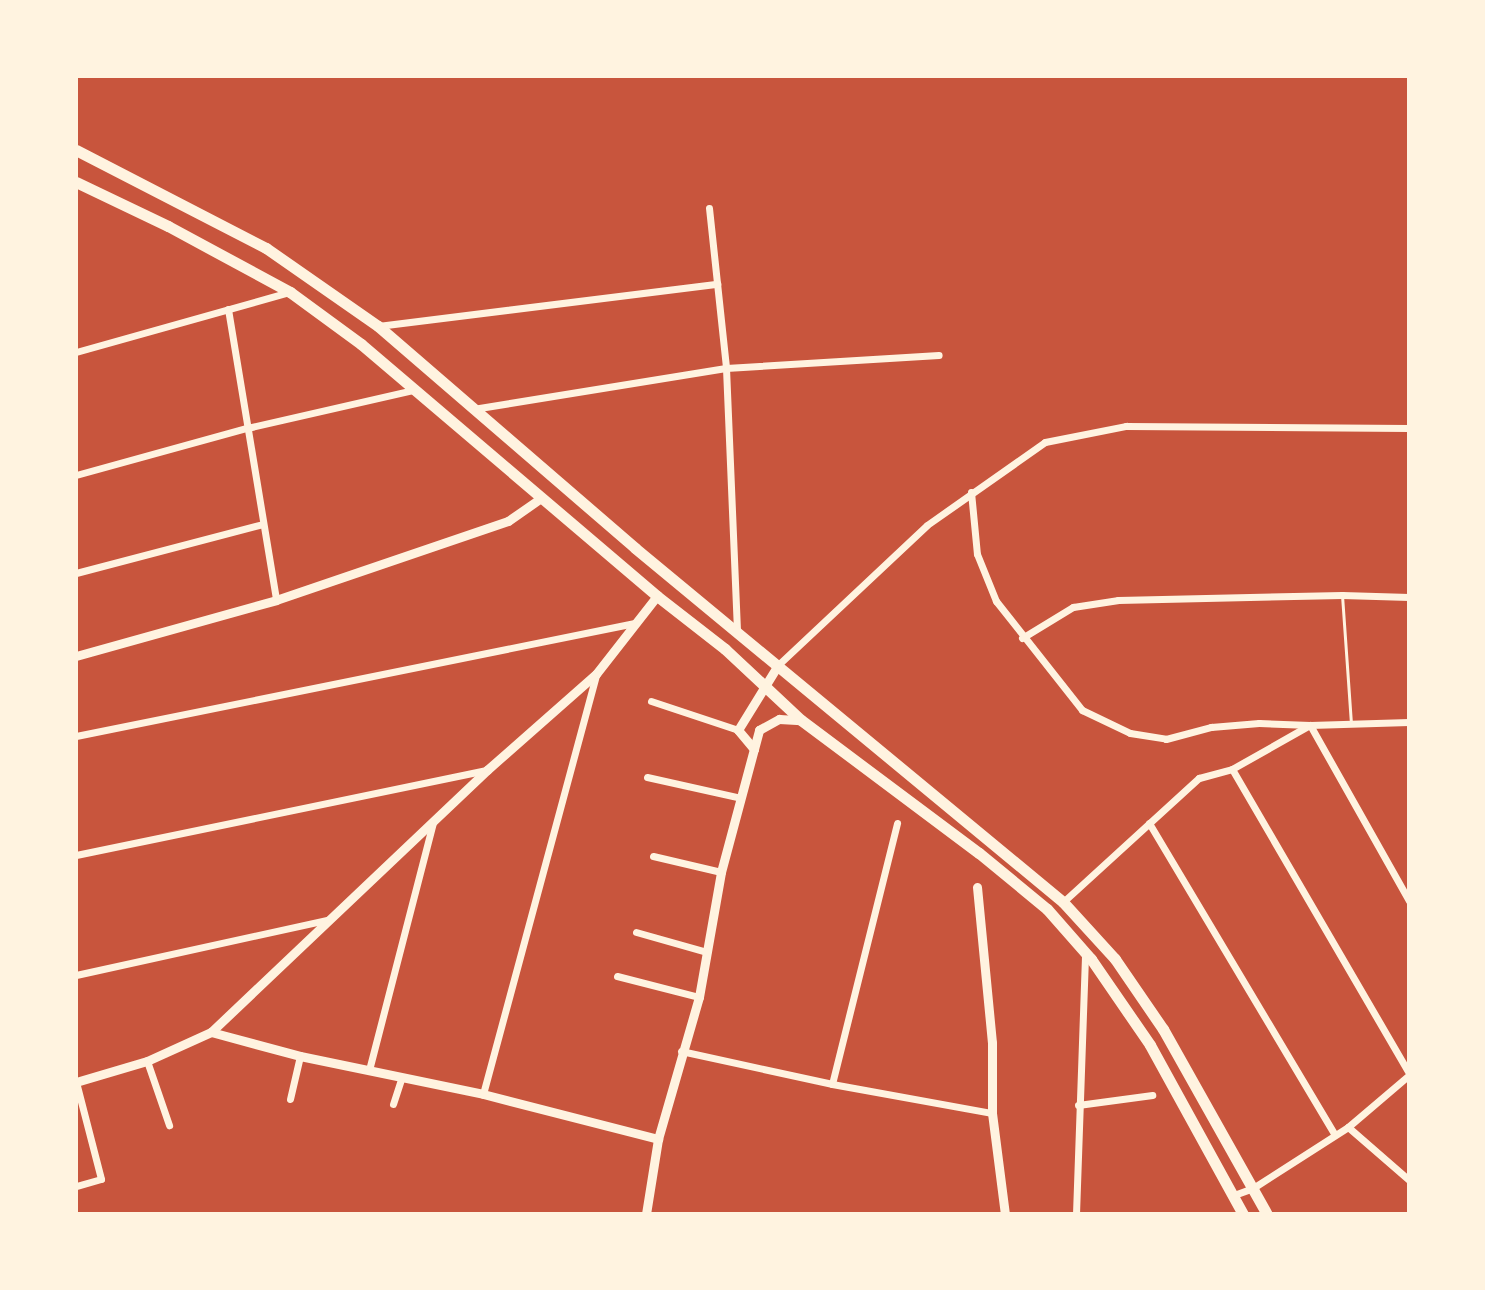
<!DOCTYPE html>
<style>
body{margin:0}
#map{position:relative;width:1485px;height:1290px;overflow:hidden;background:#c8553d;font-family:"Sofia Sans Condensed",sans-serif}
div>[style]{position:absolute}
.service>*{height:3px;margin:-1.5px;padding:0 1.5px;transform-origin:1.5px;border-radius:1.5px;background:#fff3e0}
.minor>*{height:7px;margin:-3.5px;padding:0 3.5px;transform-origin:3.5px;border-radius:3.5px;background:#fff3e0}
.tertiary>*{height:9px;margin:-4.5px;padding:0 4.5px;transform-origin:4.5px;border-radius:4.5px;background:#fff3e0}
.primary>*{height:11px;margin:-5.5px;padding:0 5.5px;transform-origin:5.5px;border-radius:5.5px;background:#fff3e0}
span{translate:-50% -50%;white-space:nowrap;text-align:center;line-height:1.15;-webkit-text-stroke:8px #fff3e0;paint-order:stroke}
.frame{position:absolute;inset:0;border:78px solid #fff3e0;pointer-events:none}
</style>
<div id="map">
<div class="service">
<div style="left:1342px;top:595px;width:128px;rotate:86deg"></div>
</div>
<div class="minor">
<div style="left:709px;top:208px;width:161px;rotate:83.9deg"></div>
<div style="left:726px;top:368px;width:261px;rotate:87.6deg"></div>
<div style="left:228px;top:309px;width:295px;rotate:80.6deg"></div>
<div style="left:378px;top:326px;width:342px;rotate:-7.1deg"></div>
<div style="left:76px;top:352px;width:222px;rotate:-15.7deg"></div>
<div style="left:473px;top:409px;width:256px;rotate:-9.2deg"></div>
<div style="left:726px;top:368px;width:213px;rotate:-3.5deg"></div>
<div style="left:76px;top:475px;width:177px;rotate:-15.4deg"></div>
<div style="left:247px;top:428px;width:170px;rotate:-12.9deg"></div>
<div style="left:971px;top:492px;width:62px;rotate:84.5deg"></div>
<div style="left:977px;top:554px;width:51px;rotate:68deg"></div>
<div style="left:996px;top:601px;width:139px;rotate:51.7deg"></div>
<div style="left:1082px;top:710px;width:53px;rotate:25.6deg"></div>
<div style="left:1130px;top:733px;width:36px;rotate:9deg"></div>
<div style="left:1166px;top:739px;width:47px;rotate:-14.9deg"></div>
<div style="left:1211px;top:727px;width:48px;rotate:-4.8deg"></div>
<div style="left:1259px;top:723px;width:51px;rotate:2.2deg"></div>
<div style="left:1310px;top:725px;width:99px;rotate:-1.7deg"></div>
<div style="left:76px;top:573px;width:193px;rotate:-14.7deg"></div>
<div style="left:1022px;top:638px;width:60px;rotate:-31.3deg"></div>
<div style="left:1073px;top:607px;width:46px;rotate:-8.8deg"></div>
<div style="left:1118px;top:600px;width:224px;rotate:-1.3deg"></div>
<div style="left:1342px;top:595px;width:67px;rotate:1.7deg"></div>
<div style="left:778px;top:665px;width:204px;rotate:-43.2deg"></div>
<div style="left:927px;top:525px;width:144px;rotate:-35.1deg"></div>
<div style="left:1045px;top:442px;width:83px;rotate:-11.2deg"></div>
<div style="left:1126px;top:426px;width:283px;rotate:0.4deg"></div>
<div style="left:651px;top:701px;width:92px;rotate:18.4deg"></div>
<div style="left:1310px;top:725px;width:202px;rotate:60.6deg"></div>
<div style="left:76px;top:736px;width:570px;rotate:-11.43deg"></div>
<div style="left:1232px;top:769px;width:352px;rotate:59.8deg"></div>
<div style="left:647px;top:777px;width:96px;rotate:12.6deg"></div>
<div style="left:1149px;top:823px;width:361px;rotate:59.2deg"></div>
<div style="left:76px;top:855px;width:418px;rotate:-11.7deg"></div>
<div style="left:653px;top:856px;width:70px;rotate:13.2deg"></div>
<div style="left:1063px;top:902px;width:184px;rotate:-42.4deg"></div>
<div style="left:1199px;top:778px;width:34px;rotate:-15deg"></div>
<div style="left:1232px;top:769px;width:87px;rotate:-29.5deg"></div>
<div style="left:636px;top:932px;width:74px;rotate:15.7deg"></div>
<div style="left:76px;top:975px;width:257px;rotate:-12.4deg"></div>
<div style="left:617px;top:976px;width:85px;rotate:14.4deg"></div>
<div style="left:681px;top:1051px;width:155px;rotate:12.3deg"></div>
<div style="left:832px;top:1084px;width:163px;rotate:10.3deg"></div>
<div style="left:147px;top:1061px;width:68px;rotate:71deg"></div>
<div style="left:369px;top:1070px;width:256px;rotate:-75.5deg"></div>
<div style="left:76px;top:1082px;width:100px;rotate:75.5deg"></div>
<div style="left:101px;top:1179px;width:26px;rotate:164deg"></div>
<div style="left:832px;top:1084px;width:269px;rotate:-76deg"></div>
<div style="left:483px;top:1094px;width:434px;rotate:-74.9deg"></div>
<div style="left:290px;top:1099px;width:44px;rotate:-76.9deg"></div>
<div style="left:393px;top:1104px;width:28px;rotate:-72deg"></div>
<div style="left:1078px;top:1105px;width:75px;rotate:-7.7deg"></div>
<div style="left:1348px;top:1127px;width:81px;rotate:41deg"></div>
<div style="left:1234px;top:1195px;width:20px;rotate:-20deg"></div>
<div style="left:1253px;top:1188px;width:113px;rotate:-32.7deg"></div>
<div style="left:1348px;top:1127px;width:80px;rotate:-40.4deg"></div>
<div style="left:1076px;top:1214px;width:261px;rotate:-88deg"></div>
</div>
<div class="tertiary">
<div style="left:76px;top:656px;width:208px;rotate:-15.6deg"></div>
<div style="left:276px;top:600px;width:245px;rotate:-18.8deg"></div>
<div style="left:508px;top:521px;width:40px;rotate:-34.9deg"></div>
<div style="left:754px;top:749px;width:20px;rotate:-75deg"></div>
<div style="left:759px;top:730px;width:23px;rotate:-29deg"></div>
<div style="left:779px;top:719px;width:22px;rotate:3deg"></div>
<div style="left:977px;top:887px;width:157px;rotate:84.5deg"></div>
<div style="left:992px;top:1043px;width:70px;rotate:90deg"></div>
<div style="left:992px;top:1113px;width:102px;rotate:82.7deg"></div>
<div style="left:211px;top:1032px;width:381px;rotate:-43.5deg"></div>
<div style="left:487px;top:770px;width:145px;rotate:-41.4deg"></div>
<div style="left:596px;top:674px;width:99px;rotate:-52deg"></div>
<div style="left:76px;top:1082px;width:74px;rotate:-16.5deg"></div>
<div style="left:147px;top:1061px;width:70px;rotate:-24.4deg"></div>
<div style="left:211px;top:1032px;width:92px;rotate:15.1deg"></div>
<div style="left:300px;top:1056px;width:187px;rotate:11.7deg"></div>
<div style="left:483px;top:1094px;width:181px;rotate:14.4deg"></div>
<div style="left:646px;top:1214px;width:76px;rotate:-80.9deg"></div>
<div style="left:658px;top:1139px;width:148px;rotate:-73.9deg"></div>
<div style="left:699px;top:997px;width:127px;rotate:-80deg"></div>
<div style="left:721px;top:872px;width:127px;rotate:-75deg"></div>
<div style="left:754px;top:749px;width:25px;rotate:-130deg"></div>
<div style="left:738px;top:730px;width:76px;rotate:-58.4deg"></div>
</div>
<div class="primary">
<div style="left:76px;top:150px;width:214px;rotate:27.3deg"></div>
<div style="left:266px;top:248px;width:136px;rotate:34.9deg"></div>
<div style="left:378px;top:326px;width:340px;rotate:40.8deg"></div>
<div style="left:635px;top:548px;width:555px;rotate:39.59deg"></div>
<div style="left:1063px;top:902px;width:77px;rotate:47.6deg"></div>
<div style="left:1115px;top:959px;width:85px;rotate:55.6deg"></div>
<div style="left:1163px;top:1029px;width:212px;rotate:60.7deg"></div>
<div style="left:76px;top:182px;width:102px;rotate:25.6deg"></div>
<div style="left:168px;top:226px;width:139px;rotate:28.4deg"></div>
<div style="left:290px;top:292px;width:88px;rotate:36.2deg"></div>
<div style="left:361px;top:344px;width:389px;rotate:40.4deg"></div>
<div style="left:657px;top:596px;width:86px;rotate:37.9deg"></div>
<div style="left:725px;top:649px;width:104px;rotate:43.1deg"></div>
<div style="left:801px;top:720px;width:222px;rotate:36.8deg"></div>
<div style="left:979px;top:853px;width:88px;rotate:39.5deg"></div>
<div style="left:1047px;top:909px;width:67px;rotate:48.7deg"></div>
<div style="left:1091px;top:959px;width:104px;rotate:55.5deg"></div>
<div style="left:1150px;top:1045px;width:193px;rotate:61.2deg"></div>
</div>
<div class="frame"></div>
</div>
